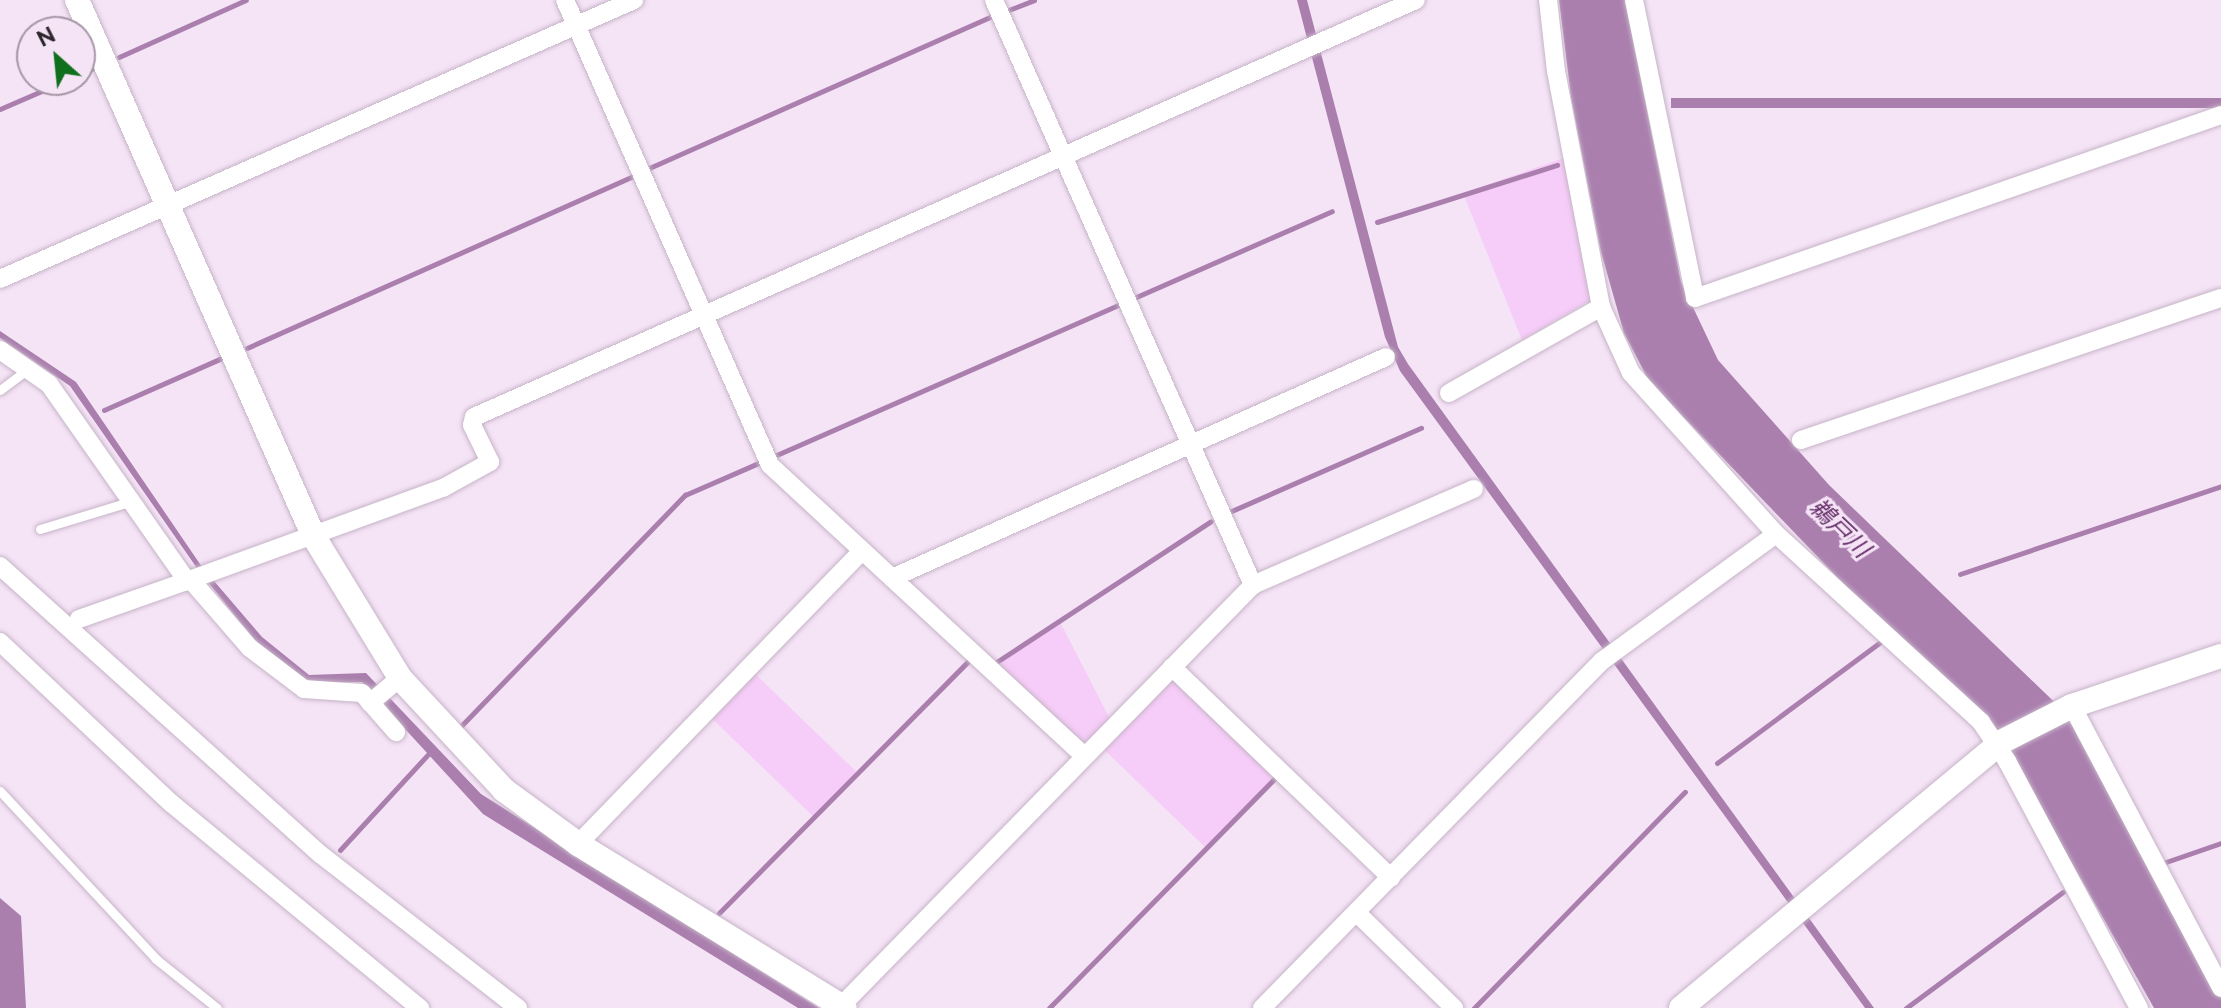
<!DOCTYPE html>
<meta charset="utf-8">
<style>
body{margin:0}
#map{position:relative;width:2221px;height:1008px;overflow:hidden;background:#f5e3f6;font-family:Raleway,"Noto Sans JP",sans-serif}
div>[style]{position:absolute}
.green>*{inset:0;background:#f6ccf8;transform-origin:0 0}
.water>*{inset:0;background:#aa7fae;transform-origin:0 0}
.stream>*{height:5px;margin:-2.5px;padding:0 2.5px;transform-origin:2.5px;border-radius:2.5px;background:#aa7fae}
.roads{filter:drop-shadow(0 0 2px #c6b4c7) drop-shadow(0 0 2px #c6b4c7)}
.service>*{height:9px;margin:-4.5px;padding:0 4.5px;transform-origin:4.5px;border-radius:4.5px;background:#fff}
.minor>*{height:18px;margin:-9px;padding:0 9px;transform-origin:9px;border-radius:9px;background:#fff}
.tertiary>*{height:24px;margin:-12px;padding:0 12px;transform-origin:12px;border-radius:12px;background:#fff}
span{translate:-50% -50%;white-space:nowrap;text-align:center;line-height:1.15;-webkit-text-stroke:6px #f5e3f6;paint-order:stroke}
.water-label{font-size:24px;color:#612a65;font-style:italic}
.north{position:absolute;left:16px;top:16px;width:80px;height:80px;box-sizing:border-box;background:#f5e3f6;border:2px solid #a597a6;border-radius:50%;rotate:333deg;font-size:22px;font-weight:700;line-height:32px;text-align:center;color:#2d262d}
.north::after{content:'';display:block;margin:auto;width:28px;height:36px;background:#0f6f1c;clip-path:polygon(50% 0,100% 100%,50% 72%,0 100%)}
</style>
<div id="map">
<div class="green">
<div style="clip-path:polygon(1564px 158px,1591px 300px,1522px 340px,1463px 193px)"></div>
<div style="clip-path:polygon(1060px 622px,1111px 721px,1083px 747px,995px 667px)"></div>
<div style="left:751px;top:670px;width:148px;height:62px;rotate:44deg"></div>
<div style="left:1169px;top:676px;width:149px;height:98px;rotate:44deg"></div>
</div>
<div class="water">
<div style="clip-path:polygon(1297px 0,1307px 0,1398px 347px,1408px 364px,1874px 1008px,1865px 1008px,1400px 371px,1385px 337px)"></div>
<div style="clip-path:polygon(1559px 0,1625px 0,1681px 282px,1718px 360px,1829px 485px,2072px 719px,2221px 998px,2221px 1008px,2154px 1008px,2000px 736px,1858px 599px,1649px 381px,1624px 333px,1601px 252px,1571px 97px)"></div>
<div style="left:2221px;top:98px;width:10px;height:550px;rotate:90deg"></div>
<div style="clip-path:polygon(0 331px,76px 382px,202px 567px,262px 637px,309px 675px,366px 673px,481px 794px,819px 1008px,798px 1008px,483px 814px,362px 682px,306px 683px,258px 644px,199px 571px,70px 386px,0 338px)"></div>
<div style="clip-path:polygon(0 898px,21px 916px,26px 1008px,0 1008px)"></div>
</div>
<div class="stream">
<div style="left:1006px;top:11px;width:30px;rotate:-21deg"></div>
<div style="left:119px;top:57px;width:139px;rotate:-24.2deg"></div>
<div style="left:80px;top:74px;width:15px;rotate:-23deg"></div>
<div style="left:0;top:109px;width:73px;rotate:-23.4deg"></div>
<div style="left:647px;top:169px;width:380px;rotate:-23.9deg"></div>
<div style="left:1377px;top:222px;width:189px;rotate:-17.6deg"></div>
<div style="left:1134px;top:298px;width:216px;rotate:-23.7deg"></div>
<div style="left:247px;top:348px;width:426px;rotate:-24deg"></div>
<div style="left:104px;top:410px;width:131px;rotate:-23.8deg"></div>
<div style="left:772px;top:457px;width:380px;rotate:-23.7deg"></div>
<div style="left:1227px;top:513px;width:212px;rotate:-23.7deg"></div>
<div style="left:1960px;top:574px;width:275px;rotate:-18.6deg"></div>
<div style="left:995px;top:663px;width:258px;rotate:-33.3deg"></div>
<div style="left:461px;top:726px;width:322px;rotate:-45.9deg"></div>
<div style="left:685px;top:495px;width:83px;rotate:-23.5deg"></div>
<div style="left:1717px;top:763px;width:202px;rotate:-36.5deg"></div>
<div style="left:340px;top:850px;width:133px;rotate:-47.4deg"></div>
<div style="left:2166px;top:862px;width:58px;rotate:-19.1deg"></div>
<div style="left:719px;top:913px;width:354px;rotate:-45.3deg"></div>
<div style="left:1049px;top:1008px;width:325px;rotate:-45.5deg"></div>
<div style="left:1474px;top:1008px;width:302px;rotate:-45.7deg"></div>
<div style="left:1906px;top:1008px;width:195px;rotate:-36.5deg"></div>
</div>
<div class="roads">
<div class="service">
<div style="left:0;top:390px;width:36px;rotate:-37deg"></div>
<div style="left:40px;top:529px;width:96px;rotate:-16.9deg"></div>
<div style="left:0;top:791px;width:229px;rotate:47.1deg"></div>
<div style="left:156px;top:959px;width:78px;rotate:38.8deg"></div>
</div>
<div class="minor">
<div style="left:565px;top:0;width:508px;rotate:66.21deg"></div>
<div style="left:770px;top:465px;width:427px;rotate:42.8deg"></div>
<div style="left:994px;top:0;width:640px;rotate:66.12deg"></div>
<div style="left:1548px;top:0;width:71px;rotate:83.6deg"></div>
<div style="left:1556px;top:71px;width:240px;rotate:79.2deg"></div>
<div style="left:1601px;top:307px;width:72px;rotate:65.6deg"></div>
<div style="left:1631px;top:373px;width:217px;rotate:48deg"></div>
<div style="left:1776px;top:534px;width:278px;rotate:42.5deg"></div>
<div style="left:1981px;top:722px;width:47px;rotate:56.3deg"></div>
<div style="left:2007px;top:761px;width:280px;rotate:61.9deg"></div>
<div style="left:1634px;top:0;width:304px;rotate:78.4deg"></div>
<div style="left:1695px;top:298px;width:557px;rotate:-19.18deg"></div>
<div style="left:0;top:279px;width:693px;rotate:-23.75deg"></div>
<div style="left:0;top:350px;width:60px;rotate:34.8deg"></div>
<div style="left:49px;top:384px;width:241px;rotate:55deg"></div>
<div style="left:187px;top:581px;width:272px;rotate:-20deg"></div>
<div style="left:443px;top:488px;width:54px;rotate:-29deg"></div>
<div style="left:490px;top:462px;width:41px;rotate:-115.9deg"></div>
<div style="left:472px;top:425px;width:8px;rotate:-76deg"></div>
<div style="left:474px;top:417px;width:1030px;rotate:-23.88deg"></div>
<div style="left:1449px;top:393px;width:175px;rotate:-29.5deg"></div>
<div style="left:1801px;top:440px;width:443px;rotate:-18.7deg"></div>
<div style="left:0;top:566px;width:431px;rotate:42deg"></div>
<div style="left:320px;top:854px;width:251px;rotate:37.9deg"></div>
<div style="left:892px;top:578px;width:541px;rotate:-24.1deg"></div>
<div style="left:191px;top:580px;width:90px;rotate:49.1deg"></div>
<div style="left:250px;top:648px;width:68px;rotate:37.2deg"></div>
<div style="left:304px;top:689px;width:58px;rotate:3.9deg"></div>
<div style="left:362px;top:693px;width:52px;rotate:48.9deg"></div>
<div style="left:79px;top:619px;width:114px;rotate:-19.4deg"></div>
<div style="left:0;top:642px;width:235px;rotate:43.3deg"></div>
<div style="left:171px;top:803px;width:323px;rotate:39.5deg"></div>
<div style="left:1172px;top:667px;width:304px;rotate:43.9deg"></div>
<div style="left:370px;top:703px;width:39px;rotate:-40deg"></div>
<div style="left:2072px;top:706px;width:319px;rotate:62.1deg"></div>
<div style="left:578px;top:844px;width:408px;rotate:-45.9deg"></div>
<div style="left:1357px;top:913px;width:136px;rotate:44.4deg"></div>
<div style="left:841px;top:1006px;width:589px;rotate:-45.62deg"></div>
<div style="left:1253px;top:585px;width:241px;rotate:-23.5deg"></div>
<div style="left:1262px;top:1008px;width:486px;rotate:-45.6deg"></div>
<div style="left:1602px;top:661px;width:215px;rotate:-36.1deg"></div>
</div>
<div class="tertiary">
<div style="left:77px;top:0;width:587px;rotate:66.19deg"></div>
<div style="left:314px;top:537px;width:165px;rotate:58.6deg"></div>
<div style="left:400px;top:678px;width:153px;rotate:47.1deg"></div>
<div style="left:504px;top:790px;width:92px;rotate:36.1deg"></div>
<div style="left:578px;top:844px;width:313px;rotate:31.6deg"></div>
<div style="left:1681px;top:1008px;width:416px;rotate:-39.7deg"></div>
<div style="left:2001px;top:742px;width:80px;rotate:-26.9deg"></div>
<div style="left:2072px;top:706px;width:157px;rotate:-18.6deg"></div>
</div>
</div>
<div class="water-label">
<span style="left:1840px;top:528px;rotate:44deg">鵜戸川</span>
</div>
<div class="north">N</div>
</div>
